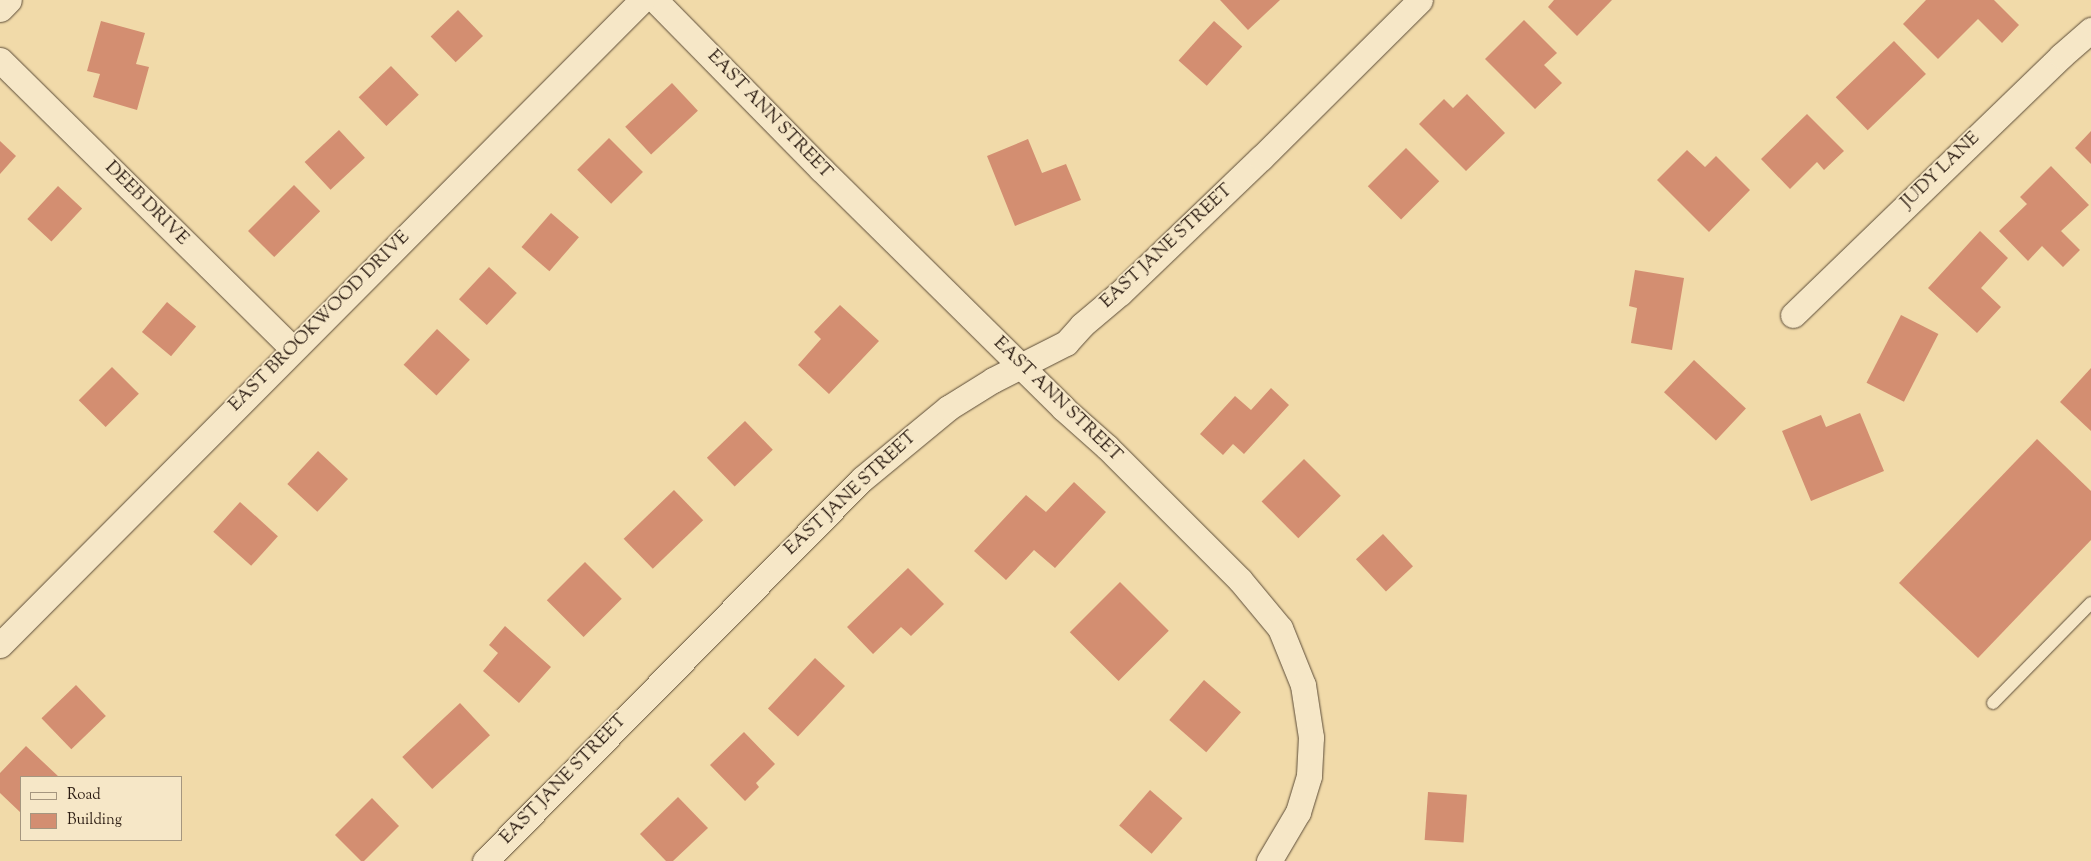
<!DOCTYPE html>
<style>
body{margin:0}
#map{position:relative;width:2091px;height:861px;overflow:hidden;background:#f1daa9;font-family:"Sorts Mill Goudy",serif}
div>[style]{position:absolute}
.building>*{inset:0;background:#d38e71;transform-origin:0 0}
.roads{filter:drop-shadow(0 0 1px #5c4c38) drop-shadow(0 0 1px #5c4c38)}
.service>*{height:12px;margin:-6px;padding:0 6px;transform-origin:6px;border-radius:6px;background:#f6e7c7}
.minor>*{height:25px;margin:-12.5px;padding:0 12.5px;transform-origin:12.5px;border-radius:12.5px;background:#f6e7c7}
.tertiary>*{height:28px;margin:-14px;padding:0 14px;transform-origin:14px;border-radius:14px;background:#f6e7c7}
span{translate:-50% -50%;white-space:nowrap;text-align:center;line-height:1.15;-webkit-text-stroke:4px #f6e7c7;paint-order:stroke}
.street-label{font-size:18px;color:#2b1c12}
.legend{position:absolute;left:20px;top:776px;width:162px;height:65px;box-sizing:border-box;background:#f6e7c7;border:1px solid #a5967f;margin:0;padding:6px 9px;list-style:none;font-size:15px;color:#2b1c12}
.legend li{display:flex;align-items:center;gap:10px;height:25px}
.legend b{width:25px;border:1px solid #a5967f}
</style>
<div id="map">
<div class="building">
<div style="clip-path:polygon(1220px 0,1280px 0,1248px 30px)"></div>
<div style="clip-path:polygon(1554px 0,1612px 0,1577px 36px,1548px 7px)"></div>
<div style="clip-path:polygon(1926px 0,1994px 0,2019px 25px,2002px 43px,1978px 19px,1938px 59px,1903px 24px)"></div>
<div style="left:458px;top:10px;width:36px;height:38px;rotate:46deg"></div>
<div style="clip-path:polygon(1524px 20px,1557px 53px,1544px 65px,1562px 83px,1535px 109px,1485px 59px)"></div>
<div style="clip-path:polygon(101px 21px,145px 33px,136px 64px,149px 67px,137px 110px,93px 97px,100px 74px,87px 71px)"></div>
<div style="left:1214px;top:21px;width:38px;height:53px;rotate:42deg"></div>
<div style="left:1894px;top:41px;width:46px;height:81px;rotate:46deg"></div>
<div style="left:391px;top:66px;width:40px;height:45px;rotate:46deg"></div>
<div style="left:672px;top:83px;width:38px;height:64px;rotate:47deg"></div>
<div style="clip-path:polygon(1467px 94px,1505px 133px,1466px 171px,1419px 124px,1444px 99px,1453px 108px)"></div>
<div style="clip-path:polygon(1807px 114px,1844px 151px,1824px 170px,1817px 162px,1790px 189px,1761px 159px)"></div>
<div style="left:339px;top:130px;width:38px;height:47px;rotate:47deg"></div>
<div style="clip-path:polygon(2091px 131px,2091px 164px,2075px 148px)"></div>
<div style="left:609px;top:138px;width:48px;height:45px;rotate:45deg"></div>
<div style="clip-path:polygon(1028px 139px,1042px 173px,1066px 164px,1081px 200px,1015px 226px,987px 156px)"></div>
<div style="clip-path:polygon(0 141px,16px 156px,0 174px)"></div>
<div style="left:1406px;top:148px;width:47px;height:54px;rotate:45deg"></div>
<div style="clip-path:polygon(1687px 150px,1705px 167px,1716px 156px,1750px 190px,1709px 232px,1657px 180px)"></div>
<div style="clip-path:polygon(2051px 166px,2089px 205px,2061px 231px,2080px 250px,2063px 267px,2042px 246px,2028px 261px,1999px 231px,2027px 204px,2020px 197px)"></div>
<div style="left:294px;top:185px;width:37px;height:65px;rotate:45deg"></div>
<div style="left:58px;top:186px;width:33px;height:45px;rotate:43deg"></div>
<div style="left:551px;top:213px;width:37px;height:45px;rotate:41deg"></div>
<div style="clip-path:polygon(1980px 231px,2008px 258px,1981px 288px,2001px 307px,1977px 333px,1928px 288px)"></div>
<div style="left:489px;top:267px;width:38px;height:44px;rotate:43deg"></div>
<div style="clip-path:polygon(1635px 270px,1684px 278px,1672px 350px,1631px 343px,1637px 308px,1629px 306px)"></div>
<div style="left:167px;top:302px;width:38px;height:39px;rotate:40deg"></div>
<div style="clip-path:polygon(840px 305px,879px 341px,829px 394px,798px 365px,821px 339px,814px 332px)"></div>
<div style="left:1901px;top:315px;width:42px;height:76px;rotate:27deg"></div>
<div style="left:437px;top:329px;width:45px;height:49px;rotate:43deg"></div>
<div style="left:1694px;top:360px;width:71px;height:44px;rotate:43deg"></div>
<div style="left:112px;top:367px;width:38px;height:47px;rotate:45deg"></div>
<div style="clip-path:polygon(2091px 368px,2091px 431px,2060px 402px)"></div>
<div style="clip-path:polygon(1271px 388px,1289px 405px,1244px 454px,1233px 444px,1223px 455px,1200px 434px,1235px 396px,1251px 410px)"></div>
<div style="clip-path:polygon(1860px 413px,1884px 471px,1811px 501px,1782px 431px,1821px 415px,1826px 427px)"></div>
<div style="left:745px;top:421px;width:40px;height:53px;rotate:46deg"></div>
<div style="clip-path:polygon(2037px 439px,2091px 491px,2091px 540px,1978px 658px,1899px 583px)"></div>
<div style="left:318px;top:451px;width:41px;height:45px;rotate:43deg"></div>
<div style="left:1304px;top:459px;width:52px;height:60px;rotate:45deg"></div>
<div style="clip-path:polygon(1074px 482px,1106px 512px,1055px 568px,1034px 550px,1006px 580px,974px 551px,1026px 495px,1046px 512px)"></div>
<div style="left:674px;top:490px;width:42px;height:70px;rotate:46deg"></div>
<div style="left:240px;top:502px;width:51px;height:40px;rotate:42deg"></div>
<div style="left:1383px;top:534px;width:44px;height:37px;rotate:47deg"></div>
<div style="left:585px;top:562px;width:52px;height:54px;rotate:45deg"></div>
<div style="clip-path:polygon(908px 568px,944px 604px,911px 636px,901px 627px,873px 654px,847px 627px)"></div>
<div style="left:1120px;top:582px;width:69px;height:71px;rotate:45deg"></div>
<div style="clip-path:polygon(505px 626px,551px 667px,519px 703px,483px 671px,498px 653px,489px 645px)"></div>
<div style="left:815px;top:658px;width:41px;height:69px;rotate:43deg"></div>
<div style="left:1204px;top:680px;width:49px;height:53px;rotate:41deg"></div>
<div style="left:76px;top:685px;width:43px;height:48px;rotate:46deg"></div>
<div style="left:460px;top:703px;width:44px;height:79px;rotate:47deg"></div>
<div style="clip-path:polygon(744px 732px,775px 764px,756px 783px,759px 787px,745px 801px,710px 765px)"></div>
<div style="clip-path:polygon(26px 746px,59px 777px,21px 777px,21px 813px,0 793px,0 773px)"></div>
<div style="left:1150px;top:790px;width:43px;height:47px;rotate:41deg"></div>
<div style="left:1428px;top:792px;width:39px;height:48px;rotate:4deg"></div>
<div style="clip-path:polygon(678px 797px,708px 828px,673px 861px,666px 861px,640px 834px)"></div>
<div style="clip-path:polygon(372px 798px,399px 826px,364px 861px,361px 861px,335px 835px)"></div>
</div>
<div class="roads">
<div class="service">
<div style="left:1993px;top:703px;width:140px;rotate:-45.6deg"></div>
</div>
<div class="minor">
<div style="left:655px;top:0;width:237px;rotate:45.5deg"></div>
<div style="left:821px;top:169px;width:340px;rotate:44.6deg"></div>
<div style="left:1063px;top:408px;width:59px;rotate:41.6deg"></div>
<div style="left:1107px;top:447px;width:188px;rotate:45deg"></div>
<div style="left:1240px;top:580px;width:62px;rotate:50.2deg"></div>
<div style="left:1280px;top:628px;width:61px;rotate:68deg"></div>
<div style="left:1303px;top:685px;width:53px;rotate:81.3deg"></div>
<div style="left:1311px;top:737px;width:39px;rotate:93deg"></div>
<div style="left:1309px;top:776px;width:38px;rotate:107deg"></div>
<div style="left:1298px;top:812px;width:57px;rotate:120.6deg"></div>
<div style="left:0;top:60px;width:412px;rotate:44.6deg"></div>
<div style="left:1793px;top:315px;width:373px;rotate:-44deg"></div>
<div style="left:2061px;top:56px;width:40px;rotate:-41deg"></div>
<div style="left:0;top:645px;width:910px;rotate:-45.13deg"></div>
<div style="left:485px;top:861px;width:537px;rotate:-45.38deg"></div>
<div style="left:862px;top:479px;width:112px;rotate:-39.5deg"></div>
<div style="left:948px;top:408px;width:53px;rotate:-31.9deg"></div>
<div style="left:993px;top:380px;width:82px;rotate:-26.9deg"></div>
<div style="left:1066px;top:343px;width:24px;rotate:-48deg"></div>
<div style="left:1082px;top:325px;width:50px;rotate:-40.1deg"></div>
<div style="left:1120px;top:293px;width:195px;rotate:-43.8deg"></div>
<div style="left:1261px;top:158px;width:224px;rotate:-44.8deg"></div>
</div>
<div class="tertiary">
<div style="left:0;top:8px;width:11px;rotate:-45deg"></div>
</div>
</div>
<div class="street-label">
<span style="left:769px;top:115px;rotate:46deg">EAST ANN STREET</span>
<span style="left:1941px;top:171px;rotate:-44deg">JUDY LANE</span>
<span style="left:146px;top:204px;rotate:45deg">DEEB DRIVE</span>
<span style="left:1167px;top:247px;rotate:-43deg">EAST JANE STREET</span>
<span style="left:320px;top:322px;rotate:-45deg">EAST BROOKWOOD DRIVE</span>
<span style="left:1057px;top:400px;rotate:44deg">EAST ANN STREET</span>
<span style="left:851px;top:494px;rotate:-43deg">EAST JANE STREET</span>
<span style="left:564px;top:780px;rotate:-46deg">EAST JANE STREET</span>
</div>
<ul class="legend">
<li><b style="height:6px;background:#f6e7c7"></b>Road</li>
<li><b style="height:14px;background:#d38e71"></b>Building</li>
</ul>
</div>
